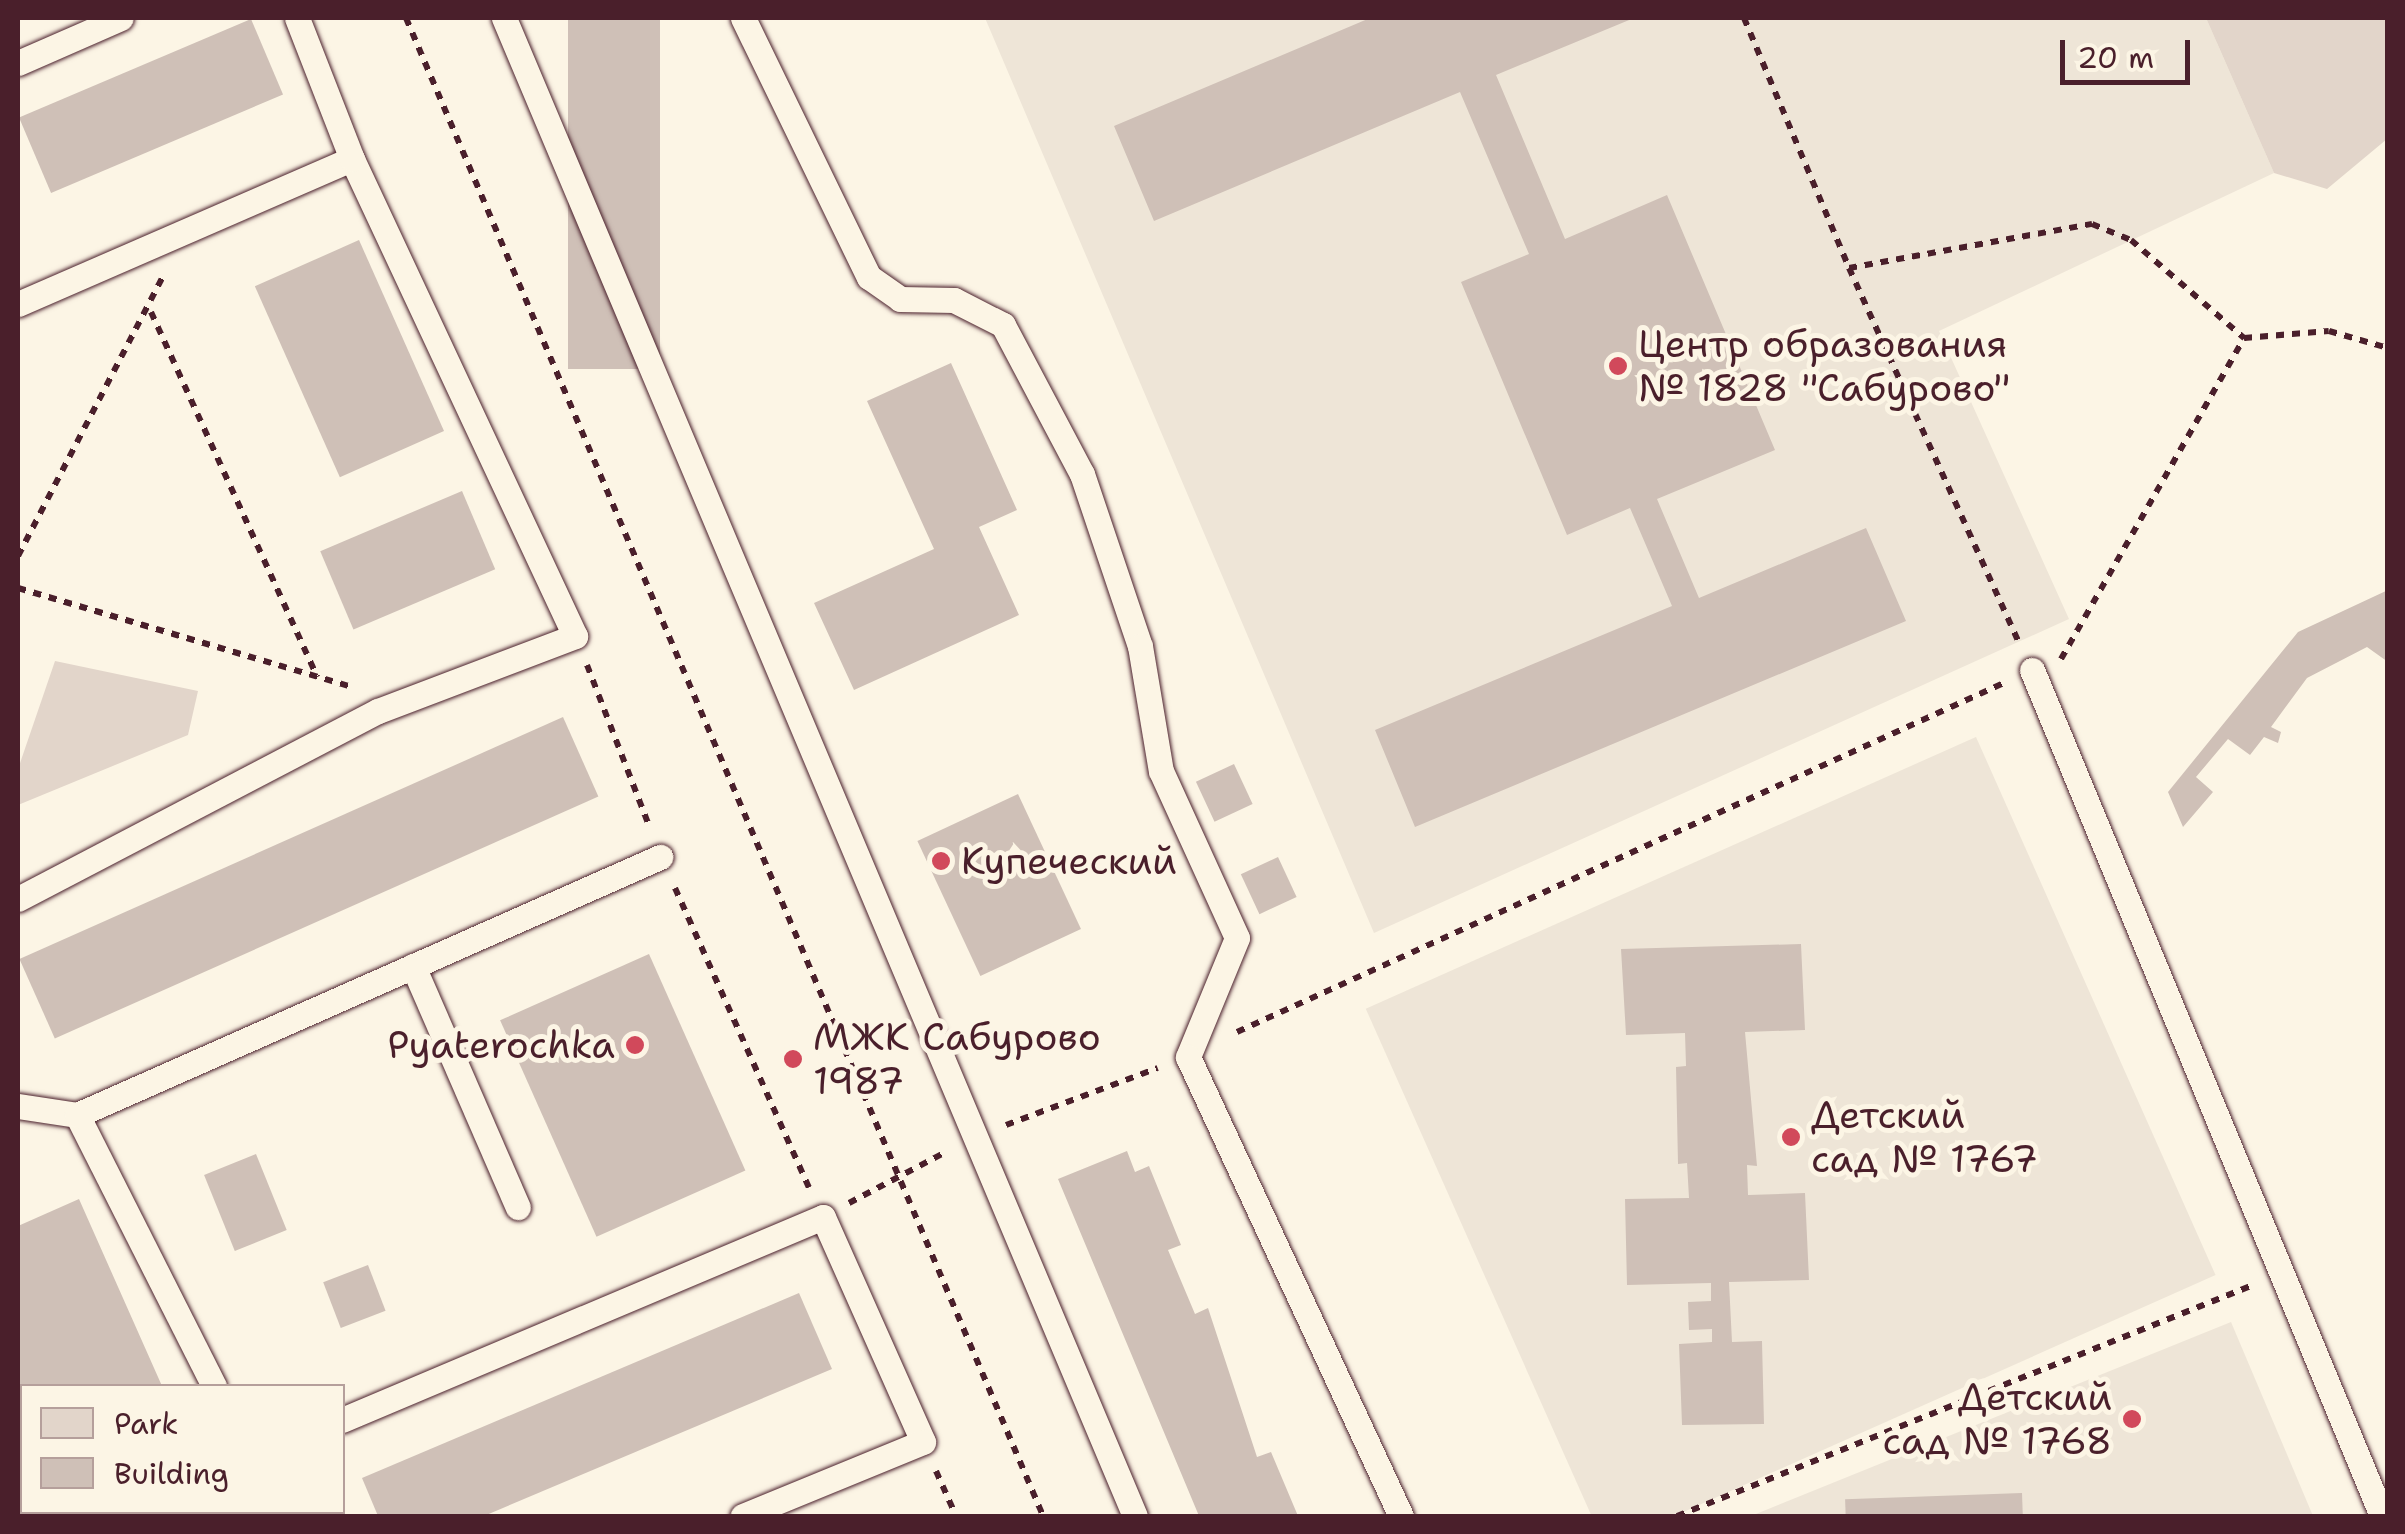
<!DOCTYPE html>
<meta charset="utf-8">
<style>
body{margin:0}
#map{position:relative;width:2405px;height:1534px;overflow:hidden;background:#fcf5e5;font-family:"Shantell Sans",sans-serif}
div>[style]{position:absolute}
.built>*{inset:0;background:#eee5d7;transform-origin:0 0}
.green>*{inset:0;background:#e2d5ca}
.building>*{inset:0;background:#cfc0b7;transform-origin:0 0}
.path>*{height:6px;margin-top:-3px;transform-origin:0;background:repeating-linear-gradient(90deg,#4a1f2b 0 8px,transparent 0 16px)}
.roads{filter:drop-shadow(0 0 2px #4a1f2b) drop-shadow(0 0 2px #4a1f2b)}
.service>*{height:25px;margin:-12.5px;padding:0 12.5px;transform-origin:12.5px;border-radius:12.5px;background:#fcf5e5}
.dots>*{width:28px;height:28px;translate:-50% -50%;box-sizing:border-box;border:5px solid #fcf5e5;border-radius:50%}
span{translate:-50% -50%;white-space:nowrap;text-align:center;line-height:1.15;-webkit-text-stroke:10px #fcf5e5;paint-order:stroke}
.poi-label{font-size:38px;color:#4a1f2b}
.left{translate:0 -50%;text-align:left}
.right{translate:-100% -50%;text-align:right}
.frame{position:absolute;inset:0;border:20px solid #4a1f2b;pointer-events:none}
.legend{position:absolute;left:20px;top:1384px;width:325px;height:130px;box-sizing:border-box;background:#fcf5e5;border:2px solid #b59f9b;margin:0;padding:12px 18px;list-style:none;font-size:30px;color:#4a1f2b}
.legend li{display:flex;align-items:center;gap:20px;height:50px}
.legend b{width:50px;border:2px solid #b59f9b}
.scale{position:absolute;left:2060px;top:40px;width:130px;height:45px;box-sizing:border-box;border:5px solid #4a1f2b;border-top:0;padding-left:12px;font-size:30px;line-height:35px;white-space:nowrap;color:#4a1f2b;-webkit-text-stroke:8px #fcf5e5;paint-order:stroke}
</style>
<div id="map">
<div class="built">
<div style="clip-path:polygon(985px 18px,2206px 18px,2274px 173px,1939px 331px,2069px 619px,1374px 933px)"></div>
<div style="left:1976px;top:737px;width:589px;height:668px;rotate:66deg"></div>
<div style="clip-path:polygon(2231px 1322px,2313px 1516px,1751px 1516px)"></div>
</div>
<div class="green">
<div style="clip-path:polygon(2206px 18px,2387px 18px,2387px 139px,2327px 189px,2274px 173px)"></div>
<div style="clip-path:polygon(55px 661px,198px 691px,188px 735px,18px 805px,18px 769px)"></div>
</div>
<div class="building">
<div style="left:568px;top:18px;width:92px;height:351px"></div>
<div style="clip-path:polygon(1370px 18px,1634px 18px,1496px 75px,1565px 239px,1667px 195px,1775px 450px,1657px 499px,1699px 598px,1866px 528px,1906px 621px,1415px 827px,1375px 730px,1672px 606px,1630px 508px,1567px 535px,1461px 282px,1529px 254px,1460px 92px,1154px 221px,1114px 126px)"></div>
<div style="left:251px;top:19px;width:82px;height:252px;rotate:67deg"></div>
<div style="left:359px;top:240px;width:209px;height:114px;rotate:66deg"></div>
<div style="clip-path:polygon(951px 363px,1017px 510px,979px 527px,1019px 615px,854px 690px,814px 603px,934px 549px,867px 401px)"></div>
<div style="left:462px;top:491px;width:85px;height:154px;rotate:67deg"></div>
<div style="clip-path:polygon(2388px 590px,2388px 662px,2367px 647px,2307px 678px,2271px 727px,2281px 732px,2278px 743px,2264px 737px,2250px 755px,2228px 739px,2196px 777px,2213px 792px,2183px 827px,2168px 792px,2298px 632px)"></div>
<div style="left:563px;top:717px;width:87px;height:595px;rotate:66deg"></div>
<div style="left:1234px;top:764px;width:44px;height:42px;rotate:65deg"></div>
<div style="left:1018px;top:794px;width:149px;height:111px;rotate:65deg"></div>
<div style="left:1278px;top:857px;width:44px;height:41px;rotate:65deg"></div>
<div style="clip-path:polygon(1801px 944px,1805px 1030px,1745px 1032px,1757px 1166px,1747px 1165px,1748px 1195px,1805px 1193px,1809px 1280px,1729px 1282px,1732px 1342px,1762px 1341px,1764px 1424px,1682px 1425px,1679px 1344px,1712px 1342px,1712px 1329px,1689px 1330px,1688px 1302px,1711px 1301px,1711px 1283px,1627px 1285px,1625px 1199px,1689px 1198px,1687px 1163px,1678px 1164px,1676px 1067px,1686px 1066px,1685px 1033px,1626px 1035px,1621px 949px)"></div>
<div style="left:649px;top:954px;width:237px;height:163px;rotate:66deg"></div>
<div style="clip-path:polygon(1127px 1151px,1135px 1172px,1149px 1166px,1181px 1245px,1168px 1250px,1195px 1314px,1208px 1308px,1257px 1457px,1271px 1452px,1298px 1516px,1199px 1516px,1058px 1179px)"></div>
<div style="left:256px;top:1154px;width:82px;height:56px;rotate:68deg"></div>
<div style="clip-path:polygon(79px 1199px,162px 1386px,22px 1386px,22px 1512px,70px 1512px,18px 1516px,18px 1226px)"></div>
<div style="left:368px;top:1265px;width:49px;height:48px;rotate:69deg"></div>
<div style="clip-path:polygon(799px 1293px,832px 1369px,484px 1516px,378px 1516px,362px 1478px)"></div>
<div style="left:2022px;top:1493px;width:23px;height:177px;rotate:88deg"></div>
</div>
<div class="path">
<div style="left:406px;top:18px;width:1628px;rotate:66.96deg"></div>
<div style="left:1744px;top:18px;width:271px;rotate:67.2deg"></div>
<div style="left:1849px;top:268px;width:247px;rotate:-10.3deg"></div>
<div style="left:2092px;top:224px;width:42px;rotate:22.3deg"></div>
<div style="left:2131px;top:240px;width:150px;rotate:40.9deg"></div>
<div style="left:1849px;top:268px;width:409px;rotate:65.6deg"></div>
<div style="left:151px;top:312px;width:401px;rotate:65.5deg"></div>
<div style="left:2244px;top:338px;width:85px;rotate:-4.7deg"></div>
<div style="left:2329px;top:331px;width:61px;rotate:16.1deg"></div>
<div style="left:18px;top:556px;width:313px;rotate:-62.6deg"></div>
<div style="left:18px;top:588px;width:348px;rotate:16.5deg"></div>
<div style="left:2061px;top:659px;width:369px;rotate:-60.3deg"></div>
<div style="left:587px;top:665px;width:173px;rotate:68.9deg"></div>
<div style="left:675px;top:888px;width:328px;rotate:65.9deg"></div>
<div style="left:1237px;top:1032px;width:843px;rotate:-24.47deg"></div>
<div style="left:1006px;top:1125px;width:162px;rotate:-20.6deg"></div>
<div style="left:849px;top:1203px;width:107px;rotate:-27.8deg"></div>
<div style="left:936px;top:1471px;width:49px;rotate:66deg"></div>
<div style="left:104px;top:1512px;width:5px;rotate:53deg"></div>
<div style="left:1677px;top:1516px;width:621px;rotate:-21.85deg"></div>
</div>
<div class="roads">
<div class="service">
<div style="left:504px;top:18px;width:1625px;rotate:67.16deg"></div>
<div style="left:743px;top:18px;width:288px;rotate:64.1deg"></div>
<div style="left:869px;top:277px;width:38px;rotate:35deg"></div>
<div style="left:900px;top:299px;width:54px;rotate:1.1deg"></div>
<div style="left:954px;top:300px;width:55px;rotate:27deg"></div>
<div style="left:1003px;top:325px;width:169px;rotate:62.1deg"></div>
<div style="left:1082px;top:474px;width:182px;rotate:71.4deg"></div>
<div style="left:1140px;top:646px;width:127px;rotate:80.5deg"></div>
<div style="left:1161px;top:771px;width:183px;rotate:65.5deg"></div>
<div style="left:1237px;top:938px;width:129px;rotate:112.4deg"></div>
<div style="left:1188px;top:1057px;width:506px;rotate:65.11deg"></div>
<div style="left:18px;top:63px;width:112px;rotate:-23.6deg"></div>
<div style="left:18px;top:304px;width:364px;rotate:-23.5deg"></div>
<div style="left:2032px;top:670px;width:916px;rotate:67.52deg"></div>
<div style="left:18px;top:899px;width:406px;rotate:-27.6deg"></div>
<div style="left:378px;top:711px;width:211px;rotate:-20.8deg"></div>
<div style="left:575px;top:636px;width:527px;rotate:-115.06deg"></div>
<div style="left:352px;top:159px;width:151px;rotate:-111.3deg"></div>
<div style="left:413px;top:966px;width:263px;rotate:66.5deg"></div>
<div style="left:18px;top:1106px;width:60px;rotate:8.7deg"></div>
<div style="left:214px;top:1386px;width:304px;rotate:-116.8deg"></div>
<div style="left:77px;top:1115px;width:638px;rotate:-23.87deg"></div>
<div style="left:342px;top:1420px;width:522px;rotate:-22.88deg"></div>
<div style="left:823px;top:1217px;width:246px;rotate:66deg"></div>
<div style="left:923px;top:1442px;width:195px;rotate:157.7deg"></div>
<div style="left:260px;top:1512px;width:4px;rotate:90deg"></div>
</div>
</div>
<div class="dots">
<div style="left:1618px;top:366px;background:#d1495b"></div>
<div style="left:941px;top:861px;background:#d1495b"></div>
<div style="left:635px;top:1045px;background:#d1495b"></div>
<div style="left:793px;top:1059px;background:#d1495b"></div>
<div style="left:1791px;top:1137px;background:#d1495b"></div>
<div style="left:2132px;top:1419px;background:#d1495b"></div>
</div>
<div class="poi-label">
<span class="left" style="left:1638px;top:366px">Центр образования<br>№ 1828 "Сабурово"</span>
<span class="left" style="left:961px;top:861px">Купеческий</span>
<span class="left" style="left:813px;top:1059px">МЖК Сабурово<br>1987</span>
<span class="right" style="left:615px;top:1045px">Pyaterochka</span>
<span class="left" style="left:1811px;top:1137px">Детский<br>сад № 1767</span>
<span class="right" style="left:2112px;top:1419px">Детский<br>сад № 1768</span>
</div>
<div class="frame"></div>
<ul class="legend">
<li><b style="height:28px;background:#e2d5ca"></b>Park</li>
<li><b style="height:28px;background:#cfc0b7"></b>Building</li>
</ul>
<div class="scale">20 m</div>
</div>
